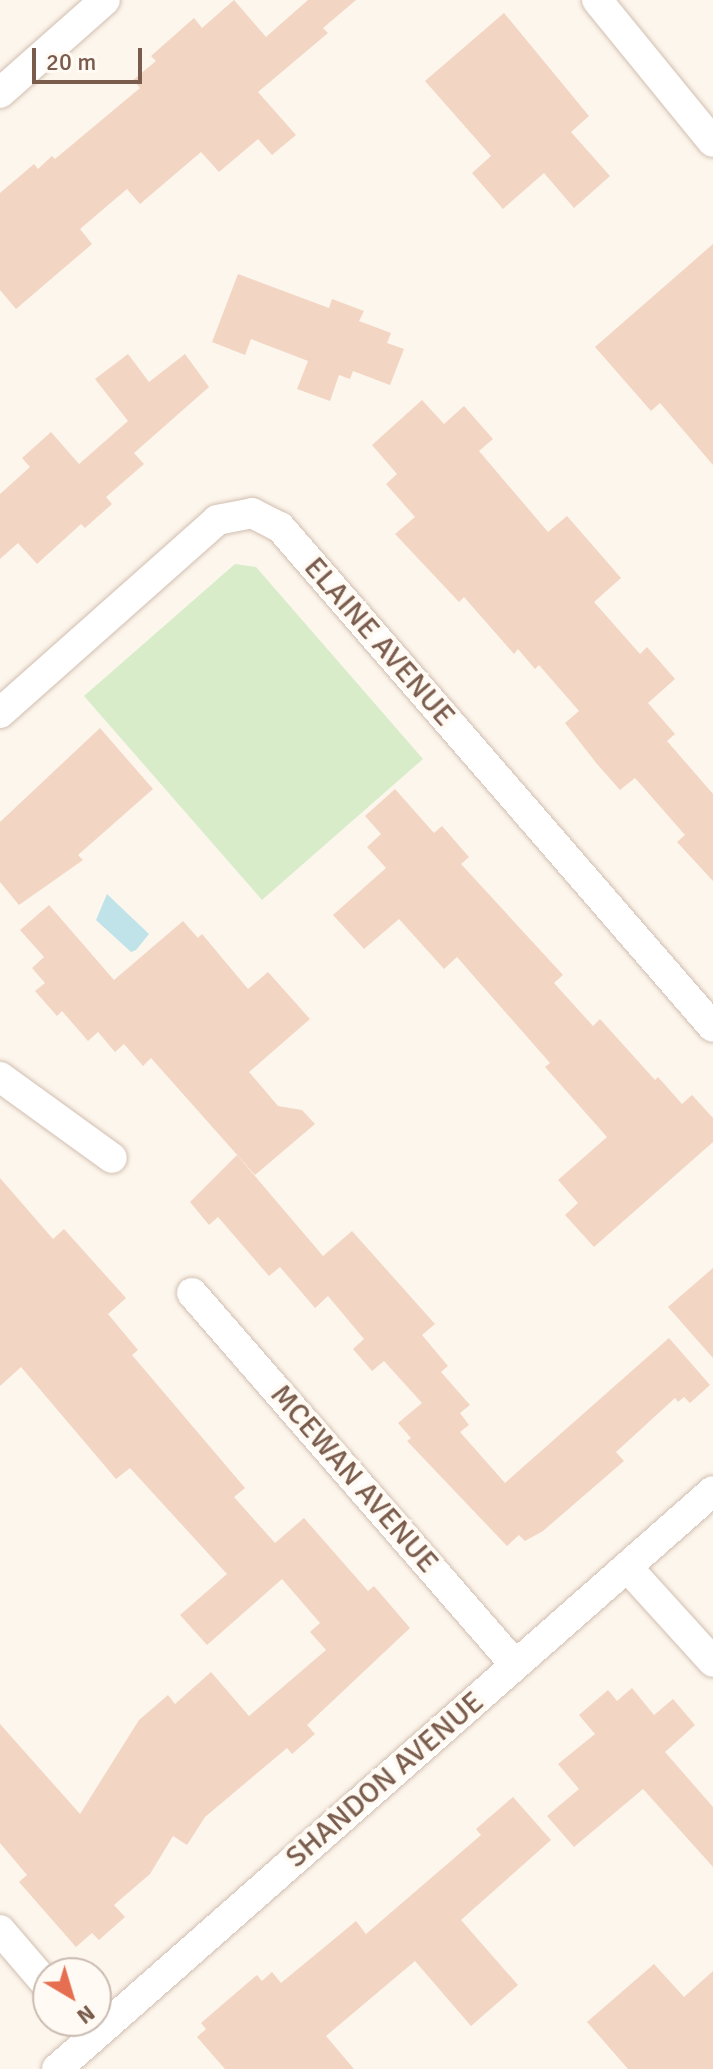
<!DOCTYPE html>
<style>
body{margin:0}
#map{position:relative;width:713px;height:2069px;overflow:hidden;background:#fdf6ec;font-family:Signika,sans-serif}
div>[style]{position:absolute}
.green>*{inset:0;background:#d8ecc9}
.water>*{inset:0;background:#bfe3e8}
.building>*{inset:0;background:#f3d5c3}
.roads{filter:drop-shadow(0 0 2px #d1beb0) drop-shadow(0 0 2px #d1beb0)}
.minor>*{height:30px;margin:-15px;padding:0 15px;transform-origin:15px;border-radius:15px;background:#fff}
span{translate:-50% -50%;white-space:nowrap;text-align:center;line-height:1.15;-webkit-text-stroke:8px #fffaf3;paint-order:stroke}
.street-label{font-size:30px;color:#7a5c4d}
.north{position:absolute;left:32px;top:1957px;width:80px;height:80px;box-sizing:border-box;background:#fffaf3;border:2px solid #cabbb1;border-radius:50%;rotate:142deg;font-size:22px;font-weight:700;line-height:32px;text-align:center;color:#7a5c4d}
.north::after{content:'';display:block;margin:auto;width:28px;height:36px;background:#e76f51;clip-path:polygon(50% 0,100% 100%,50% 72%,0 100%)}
.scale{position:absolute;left:32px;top:48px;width:110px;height:36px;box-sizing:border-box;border:4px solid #7a5c4d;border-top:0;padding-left:10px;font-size:24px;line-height:28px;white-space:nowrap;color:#7a5c4d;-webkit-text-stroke:6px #fffaf3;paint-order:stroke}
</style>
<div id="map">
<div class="green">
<div style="clip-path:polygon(235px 564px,256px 567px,423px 759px,262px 900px,84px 696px)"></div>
</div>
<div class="water">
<div style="clip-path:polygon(107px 894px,149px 934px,136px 950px,131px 952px,96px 920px)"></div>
</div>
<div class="building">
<div style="clip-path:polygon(234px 0,266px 37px,308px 0,356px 0,323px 28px,328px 33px,258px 92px,296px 135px,272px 155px,258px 139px,219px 172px,201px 152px,140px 204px,127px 189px,80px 229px,92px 244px,16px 309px,0 290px,0 193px,34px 164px,38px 169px,52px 156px,55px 159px,140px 88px,133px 80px,156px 61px,151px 56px,194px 18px,202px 28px)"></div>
<div style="clip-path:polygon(504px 13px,589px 116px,571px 132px,610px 176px,574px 208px,544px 173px,503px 209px,472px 173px,491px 156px,425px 81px)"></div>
<div style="clip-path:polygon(713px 244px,713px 465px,660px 403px,651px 411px,595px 347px)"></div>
<div style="clip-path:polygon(238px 274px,329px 308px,332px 299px,364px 311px,359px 321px,391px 333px,387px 343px,404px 349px,390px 385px,353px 371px,350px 379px,339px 375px,330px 401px,297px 389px,308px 361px,251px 339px,245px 355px,212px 342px)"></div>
<div style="clip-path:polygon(128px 354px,149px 382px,185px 354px,209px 387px,134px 453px,144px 464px,106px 497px,112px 504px,85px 528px,81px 524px,37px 564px,18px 543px,0 559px,0 494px,30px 467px,22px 458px,51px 432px,79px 464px,128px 421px,95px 379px)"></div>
<div style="clip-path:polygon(422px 400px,444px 424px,464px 406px,493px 439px,479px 451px,548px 532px,567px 516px,621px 578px,594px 602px,640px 654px,647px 647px,675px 679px,648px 703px,675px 734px,667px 741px,713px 794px,713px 881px,677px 842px,685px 835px,635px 778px,620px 790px,597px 764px,565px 723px,579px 711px,539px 665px,535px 669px,518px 649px,514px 654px,464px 597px,459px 602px,395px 534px,415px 517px,386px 484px,397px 474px,372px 445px)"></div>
<div style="clip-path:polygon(100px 728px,153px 789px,78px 855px,83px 860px,19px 905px,0 882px,0 822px)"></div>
<div style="clip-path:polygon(395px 789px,434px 833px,442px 826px,469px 857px,461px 864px,563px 975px,554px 983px,593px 1026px,600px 1019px,655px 1080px,658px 1077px,682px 1104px,692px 1095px,713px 1118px,713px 1142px,594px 1247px,565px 1215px,578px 1203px,558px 1180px,607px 1137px,545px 1067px,550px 1063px,457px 957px,444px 969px,399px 919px,364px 949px,333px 915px,386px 868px,367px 847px,381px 834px,365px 816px)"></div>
<div style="clip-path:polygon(49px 905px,114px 980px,183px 921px,198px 938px,202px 934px,248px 989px,268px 972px,310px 1019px,249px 1072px,278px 1106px,302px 1110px,315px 1124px,255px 1175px,151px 1058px,143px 1066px,124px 1044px,115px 1052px,98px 1032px,88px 1041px,62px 1011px,57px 1016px,35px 991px,45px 983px,32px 968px,44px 957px,20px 930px)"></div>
<div style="clip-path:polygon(237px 1155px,323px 1256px,352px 1231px,435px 1324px,422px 1335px,448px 1366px,441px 1372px,470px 1405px,460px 1413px,469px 1425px,460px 1432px,505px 1483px,669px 1338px,710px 1385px,690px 1403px,684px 1397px,678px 1402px,675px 1398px,616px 1452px,624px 1461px,543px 1531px,525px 1541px,519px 1535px,507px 1546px,407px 1441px,411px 1438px,398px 1423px,422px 1403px,384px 1361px,372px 1371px,353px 1349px,364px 1339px,328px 1296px,315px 1308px,280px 1267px,269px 1276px,218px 1217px,209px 1225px,190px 1202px)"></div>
<div style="clip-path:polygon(0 1178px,53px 1239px,64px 1229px,126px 1298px,108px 1314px,138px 1350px,132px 1355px,245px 1488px,234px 1497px,275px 1543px,304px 1518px,368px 1591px,374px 1586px,410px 1628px,307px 1725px,315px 1734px,292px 1754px,287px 1748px,205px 1817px,187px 1845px,173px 1836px,150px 1874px,114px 1905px,125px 1917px,99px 1940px,92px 1933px,76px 1947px,19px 1882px,27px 1875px,0 1843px,0 1724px,80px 1814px,139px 1720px,168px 1695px,175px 1704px,211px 1672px,249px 1716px,326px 1650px,310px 1632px,320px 1623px,282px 1579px,207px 1645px,180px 1615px,227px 1574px,130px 1468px,116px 1479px,21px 1367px,0 1386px)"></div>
<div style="clip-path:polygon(713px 1268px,713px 1358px,668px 1307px)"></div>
<div style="clip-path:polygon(632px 1688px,654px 1715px,673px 1699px,695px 1725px,665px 1752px,713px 1807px,713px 1867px,643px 1789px,574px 1847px,547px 1816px,579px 1789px,558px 1764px,595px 1734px,579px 1715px,608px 1690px,617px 1701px)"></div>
<div style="clip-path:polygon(513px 1797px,551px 1840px,461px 1920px,518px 1985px,471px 2026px,415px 1961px,326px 2036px,354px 2069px,225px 2069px,197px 2037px,206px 2029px,201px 2023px,257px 1975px,262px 1981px,272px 1972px,281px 1983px,356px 1921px,366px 1934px,481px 1835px,476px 1829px)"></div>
<div style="clip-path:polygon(654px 1964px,684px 1997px,713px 1971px,713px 2069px,628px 2069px,587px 2022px)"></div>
</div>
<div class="roads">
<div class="minor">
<div style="left:597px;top:0;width:183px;rotate:50.8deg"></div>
<div style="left:0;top:93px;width:140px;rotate:-41.5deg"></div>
<div style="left:0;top:713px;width:290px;rotate:-41.6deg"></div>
<div style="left:217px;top:520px;width:36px;rotate:-11deg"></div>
<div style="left:252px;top:513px;width:31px;rotate:27deg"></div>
<div style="left:280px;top:527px;width:661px;rotate:49.11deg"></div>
<div style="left:0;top:1077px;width:138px;rotate:35.9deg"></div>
<div style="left:192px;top:1293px;width:493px;rotate:49deg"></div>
<div style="left:627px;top:1567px;width:128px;rotate:47.8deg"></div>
<div style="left:0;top:1930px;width:74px;rotate:49.4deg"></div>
<div style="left:57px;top:2069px;width:874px;rotate:-41.38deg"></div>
</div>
</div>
<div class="street-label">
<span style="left:379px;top:642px;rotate:49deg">ELAINE AVENUE</span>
<span style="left:354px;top:1479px;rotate:49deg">MCEWAN AVENUE</span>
<span style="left:385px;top:1780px;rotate:-41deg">SHANDON AVENUE</span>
</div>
<div class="north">N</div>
<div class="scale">20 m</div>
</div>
